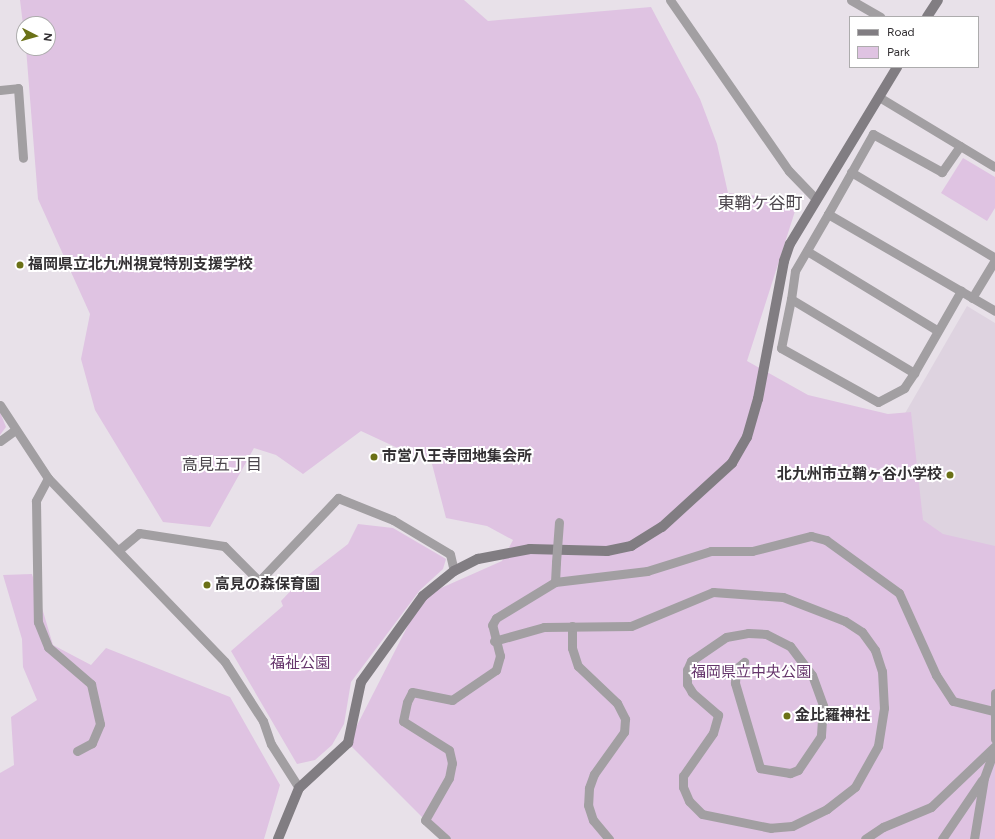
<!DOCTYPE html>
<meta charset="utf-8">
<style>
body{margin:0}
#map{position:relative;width:995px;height:839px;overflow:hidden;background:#e8e1e9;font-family:Figtree,"Noto Sans JP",sans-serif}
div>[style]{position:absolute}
.built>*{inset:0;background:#ded3e0}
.green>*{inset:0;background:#dfc3e2}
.street>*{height:9px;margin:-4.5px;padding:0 4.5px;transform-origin:4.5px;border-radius:4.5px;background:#a29fa2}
.secondary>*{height:10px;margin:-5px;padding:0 5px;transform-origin:5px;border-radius:5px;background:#817d82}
.street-bridge>*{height:9px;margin:-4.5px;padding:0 4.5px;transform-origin:4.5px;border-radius:4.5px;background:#a29fa2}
.dots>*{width:11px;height:11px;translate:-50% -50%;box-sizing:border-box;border:2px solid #fff;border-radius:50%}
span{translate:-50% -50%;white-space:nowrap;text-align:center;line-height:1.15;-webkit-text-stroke:4px #fff;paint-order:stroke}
.poi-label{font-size:15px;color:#333033;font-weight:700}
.left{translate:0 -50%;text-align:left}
.right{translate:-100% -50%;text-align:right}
.park-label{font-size:15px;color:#65356b}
.neighbourhood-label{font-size:16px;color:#4c464d}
.quarter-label{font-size:17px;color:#4c464d}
.legend{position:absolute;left:849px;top:16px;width:130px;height:52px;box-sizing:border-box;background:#fff;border:1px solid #adacad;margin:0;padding:5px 7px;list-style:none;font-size:12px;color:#333033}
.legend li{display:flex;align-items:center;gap:8px;height:20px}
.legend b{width:20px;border:1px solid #adacad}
.north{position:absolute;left:16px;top:16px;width:40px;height:40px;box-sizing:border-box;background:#fff;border:1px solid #adacad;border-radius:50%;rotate:96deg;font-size:11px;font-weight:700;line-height:16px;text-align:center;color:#333033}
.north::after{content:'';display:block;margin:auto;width:14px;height:18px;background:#6b7117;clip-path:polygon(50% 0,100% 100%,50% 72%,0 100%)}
</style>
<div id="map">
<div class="built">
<div style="clip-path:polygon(967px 306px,995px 323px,995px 556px,909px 528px,900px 422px)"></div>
</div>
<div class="green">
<div style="clip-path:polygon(20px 0,464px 0,488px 21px,651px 7px,700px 99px,717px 144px,728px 193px,791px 199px,797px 205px,747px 361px,808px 395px,888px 414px,911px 412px,923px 520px,943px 534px,995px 546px,995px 839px,444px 839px,348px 743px,423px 596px,502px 561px,513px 540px,487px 526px,446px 518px,432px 464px,361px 431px,303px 474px,276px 455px,254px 448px,210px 527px,163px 522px,95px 410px,81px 359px,90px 314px,38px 199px,26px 48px,48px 48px,48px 24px,24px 24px,24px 33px)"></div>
<div style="clip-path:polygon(963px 158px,995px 177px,995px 208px,987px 221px,941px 193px)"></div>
<div style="clip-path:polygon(0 412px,6px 427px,0 435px)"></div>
<div style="clip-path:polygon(358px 524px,393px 528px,446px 559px,443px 569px,420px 590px,351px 682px,344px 724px,332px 745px,315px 760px,297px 764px,231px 651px,283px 606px,281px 601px,299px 582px,348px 544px)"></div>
<div style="clip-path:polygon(32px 574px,53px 645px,91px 665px,106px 648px,230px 697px,280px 785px,264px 839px,0 839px,0 773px,14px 765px,11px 717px,37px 700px,23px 667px,22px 639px,3px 575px)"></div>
</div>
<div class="street">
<div style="left:670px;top:0;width:208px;rotate:55.2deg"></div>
<div style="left:789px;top:171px;width:39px;rotate:46deg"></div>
<div style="left:851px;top:0;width:34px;rotate:30deg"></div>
<div style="left:0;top:90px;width:18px;rotate:-6deg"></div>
<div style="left:18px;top:88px;width:70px;rotate:85.9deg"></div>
<div style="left:879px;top:97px;width:135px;rotate:31.1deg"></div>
<div style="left:960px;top:146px;width:32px;rotate:125deg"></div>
<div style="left:942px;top:172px;width:79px;rotate:-151.2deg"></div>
<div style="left:873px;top:134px;width:92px;rotate:119.4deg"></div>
<div style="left:828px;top:214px;width:193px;rotate:30.1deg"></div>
<div style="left:851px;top:172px;width:168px;rotate:30.8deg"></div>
<div style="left:828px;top:214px;width:66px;rotate:120.1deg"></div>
<div style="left:795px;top:271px;width:28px;rotate:98deg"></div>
<div style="left:791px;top:299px;width:144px;rotate:31deg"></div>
<div style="left:914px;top:373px;width:95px;rotate:-60.2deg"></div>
<div style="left:807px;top:251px;width:153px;rotate:31.4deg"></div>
<div style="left:972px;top:298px;width:44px;rotate:-58.8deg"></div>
<div style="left:791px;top:299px;width:50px;rotate:101.5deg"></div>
<div style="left:781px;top:348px;width:111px;rotate:29.1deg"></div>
<div style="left:878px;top:402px;width:30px;rotate:-28deg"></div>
<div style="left:904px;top:388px;width:18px;rotate:-56deg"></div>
<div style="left:0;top:405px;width:87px;rotate:56.7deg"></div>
<div style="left:48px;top:478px;width:255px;rotate:46.1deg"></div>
<div style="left:225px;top:662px;width:70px;rotate:57.2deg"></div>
<div style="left:263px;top:721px;width:24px;rotate:71deg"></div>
<div style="left:271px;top:744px;width:52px;rotate:57.5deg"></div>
<div style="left:0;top:441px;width:17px;rotate:-36deg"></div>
<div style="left:48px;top:478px;width:26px;rotate:118deg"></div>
<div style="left:36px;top:501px;width:121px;rotate:89.1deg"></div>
<div style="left:38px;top:622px;width:27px;rotate:68deg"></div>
<div style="left:48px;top:647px;width:57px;rotate:40.7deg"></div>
<div style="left:91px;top:684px;width:41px;rotate:77.3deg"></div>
<div style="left:100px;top:724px;width:21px;rotate:113deg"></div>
<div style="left:92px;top:743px;width:17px;rotate:152deg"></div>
<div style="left:120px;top:549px;width:25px;rotate:-40deg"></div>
<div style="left:139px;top:533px;width:86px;rotate:8.7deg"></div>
<div style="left:224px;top:546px;width:49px;rotate:45deg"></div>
<div style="left:259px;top:581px;width:115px;rotate:-46.4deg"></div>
<div style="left:338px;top:498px;width:59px;rotate:21.8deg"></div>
<div style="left:393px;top:520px;width:66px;rotate:30.8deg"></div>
<div style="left:450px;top:554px;width:17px;rotate:77deg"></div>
<div style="left:555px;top:582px;width:20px;rotate:-87deg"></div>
<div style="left:572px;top:626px;width:22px;rotate:90deg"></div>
<div style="left:572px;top:648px;width:19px;rotate:72deg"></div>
<div style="left:578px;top:666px;width:54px;rotate:43.5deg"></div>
<div style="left:617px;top:703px;width:18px;rotate:63deg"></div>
<div style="left:625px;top:719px;width:13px;rotate:94deg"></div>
<div style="left:624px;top:732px;width:52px;rotate:125.5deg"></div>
<div style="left:594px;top:774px;width:15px;rotate:110deg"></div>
<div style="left:589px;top:788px;width:17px;rotate:93deg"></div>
<div style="left:588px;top:805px;width:16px;rotate:72deg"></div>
<div style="left:593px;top:820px;width:25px;rotate:50deg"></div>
<div style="left:494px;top:641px;width:52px;rotate:-15.6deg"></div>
<div style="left:544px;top:627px;width:87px;rotate:-0.7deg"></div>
<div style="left:631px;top:626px;width:89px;rotate:-22.5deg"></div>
<div style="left:713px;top:592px;width:70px;rotate:4.1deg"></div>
<div style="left:783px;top:597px;width:66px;rotate:21.2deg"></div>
<div style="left:845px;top:621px;width:20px;rotate:33deg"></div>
<div style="left:862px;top:632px;width:22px;rotate:54deg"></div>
<div style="left:875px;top:650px;width:22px;rotate:72deg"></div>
<div style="left:882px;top:671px;width:37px;rotate:87deg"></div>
<div style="left:884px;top:708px;width:38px;rotate:99deg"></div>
<div style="left:878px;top:746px;width:47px;rotate:119.3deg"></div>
<div style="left:855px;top:787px;width:36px;rotate:142deg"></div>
<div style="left:827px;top:809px;width:39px;rotate:154deg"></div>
<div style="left:792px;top:826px;width:21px;rotate:175deg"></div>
<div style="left:771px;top:828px;width:70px;rotate:-168.5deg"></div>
<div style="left:702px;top:814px;width:18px;rotate:-135deg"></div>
<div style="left:689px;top:801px;width:15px;rotate:-113deg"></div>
<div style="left:683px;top:787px;width:11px;rotate:-90deg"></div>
<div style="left:683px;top:776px;width:52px;rotate:-55.1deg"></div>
<div style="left:713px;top:733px;width:19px;rotate:-74deg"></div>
<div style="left:718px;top:715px;width:35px;rotate:-139deg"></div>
<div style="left:692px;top:692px;width:9px;rotate:-122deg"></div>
<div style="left:687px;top:684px;width:14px;rotate:-90deg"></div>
<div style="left:687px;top:670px;width:10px;rotate:-66deg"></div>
<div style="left:691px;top:661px;width:42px;rotate:-34.4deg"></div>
<div style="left:726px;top:637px;width:22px;rotate:-10deg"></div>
<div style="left:748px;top:633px;width:18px;rotate:3deg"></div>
<div style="left:766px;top:634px;width:27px;rotate:27deg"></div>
<div style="left:790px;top:646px;width:36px;rotate:53deg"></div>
<div style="left:812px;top:675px;width:33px;rotate:70deg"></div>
<div style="left:823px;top:706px;width:30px;rotate:94deg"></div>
<div style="left:821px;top:736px;width:41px;rotate:124.1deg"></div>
<div style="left:798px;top:770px;width:9px;rotate:159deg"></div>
<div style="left:790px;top:773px;width:30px;rotate:-171deg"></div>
<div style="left:760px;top:768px;width:89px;rotate:-106.4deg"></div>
<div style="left:735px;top:683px;width:14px;rotate:-86deg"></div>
<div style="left:736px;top:669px;width:11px;rotate:-41deg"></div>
<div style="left:995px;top:693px;width:46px;rotate:90deg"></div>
<div style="left:446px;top:839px;width:28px;rotate:-138deg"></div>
<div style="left:425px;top:820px;width:48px;rotate:-60.3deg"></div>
<div style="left:449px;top:778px;width:15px;rotate:-79deg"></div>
<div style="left:452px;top:763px;width:13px;rotate:-103deg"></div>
<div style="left:449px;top:750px;width:54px;rotate:-147.8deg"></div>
<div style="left:403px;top:721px;width:19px;rotate:-78deg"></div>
<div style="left:407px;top:702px;width:11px;rotate:-63deg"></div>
<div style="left:412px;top:692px;width:41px;rotate:11.3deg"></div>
<div style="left:452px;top:700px;width:53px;rotate:-34.3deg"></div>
<div style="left:496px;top:670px;width:15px;rotate:-74deg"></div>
<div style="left:500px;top:656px;width:32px;rotate:-104deg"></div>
<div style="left:492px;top:625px;width:8px;rotate:-60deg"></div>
<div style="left:496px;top:618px;width:69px;rotate:-31.4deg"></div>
<div style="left:555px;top:582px;width:93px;rotate:-6.8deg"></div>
<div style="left:647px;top:571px;width:67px;rotate:-17.4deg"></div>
<div style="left:711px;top:551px;width:41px"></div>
<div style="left:752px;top:551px;width:61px;rotate:-14.3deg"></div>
<div style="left:811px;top:536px;width:16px;rotate:15deg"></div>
<div style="left:826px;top:540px;width:90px;rotate:36deg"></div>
<div style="left:899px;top:593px;width:90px;rotate:65.7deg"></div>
<div style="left:936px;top:675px;width:31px;rotate:57deg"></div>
<div style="left:953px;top:701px;width:41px;rotate:14deg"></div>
<div style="left:865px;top:839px;width:22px;rotate:-34deg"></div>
<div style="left:883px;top:827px;width:52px;rotate:-22.6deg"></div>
<div style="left:931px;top:807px;width:88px;rotate:-43.6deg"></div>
<div style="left:942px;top:839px;width:71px;rotate:-55.9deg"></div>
<div style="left:974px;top:839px;width:62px;rotate:-80.7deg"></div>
<div style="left:984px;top:778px;width:32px;rotate:-70deg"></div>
</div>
<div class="secondary">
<div style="left:927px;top:17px;width:20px;rotate:-57deg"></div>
<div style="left:278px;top:839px;width:55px;rotate:-67.6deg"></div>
<div style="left:299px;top:788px;width:67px;rotate:-42.6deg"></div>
<div style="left:348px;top:743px;width:62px;rotate:-78deg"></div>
<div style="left:361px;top:682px;width:106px;rotate:-54.2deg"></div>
<div style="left:423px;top:596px;width:40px;rotate:-39deg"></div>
<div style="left:454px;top:571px;width:27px;rotate:-27deg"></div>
<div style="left:478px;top:559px;width:53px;rotate:-10.9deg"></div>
<div style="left:530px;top:549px;width:77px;rotate:1.5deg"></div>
<div style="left:607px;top:551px;width:25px;rotate:-12deg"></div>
<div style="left:631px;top:546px;width:36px;rotate:-32deg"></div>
<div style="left:662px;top:527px;width:95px;rotate:-42.4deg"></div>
<div style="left:732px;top:463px;width:30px;rotate:-60deg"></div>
<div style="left:747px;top:437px;width:40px;rotate:-74deg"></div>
<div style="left:758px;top:399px;width:140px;rotate:-79.3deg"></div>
<div style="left:784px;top:261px;width:18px;rotate:-71deg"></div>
<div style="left:790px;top:244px;width:207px;rotate:-58.8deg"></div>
</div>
<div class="street-bridge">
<div style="left:556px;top:562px;width:40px;rotate:-85.7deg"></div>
</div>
<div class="dots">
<div style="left:20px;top:265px;background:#6b7117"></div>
<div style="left:374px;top:457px;background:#6b7117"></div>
<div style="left:950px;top:475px;background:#6b7117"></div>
<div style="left:207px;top:585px;background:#6b7117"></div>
<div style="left:787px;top:716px;background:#6b7117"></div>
</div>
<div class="poi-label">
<span class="left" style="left:28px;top:265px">福岡県立北九州視覚特別支援学校</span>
<span class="left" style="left:382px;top:457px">市営八王寺団地集会所</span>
<span class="right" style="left:942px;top:475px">北九州市立鞘ヶ谷小学校</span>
<span class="left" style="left:215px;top:585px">高見の森保育園</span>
<span class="left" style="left:795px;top:716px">金比羅神社</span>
</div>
<div class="park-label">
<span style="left:300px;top:664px">福祉公園</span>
<span style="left:751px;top:673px">福岡県立中央公園</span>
</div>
<div class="neighbourhood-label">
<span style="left:222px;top:465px">高見五丁目</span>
</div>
<div class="quarter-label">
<span style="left:760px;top:204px">東鞘ケ谷町</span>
</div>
<ul class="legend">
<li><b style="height:5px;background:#817d82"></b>Road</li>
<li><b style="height:11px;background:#dfc3e2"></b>Park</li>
</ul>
<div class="north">N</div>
</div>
